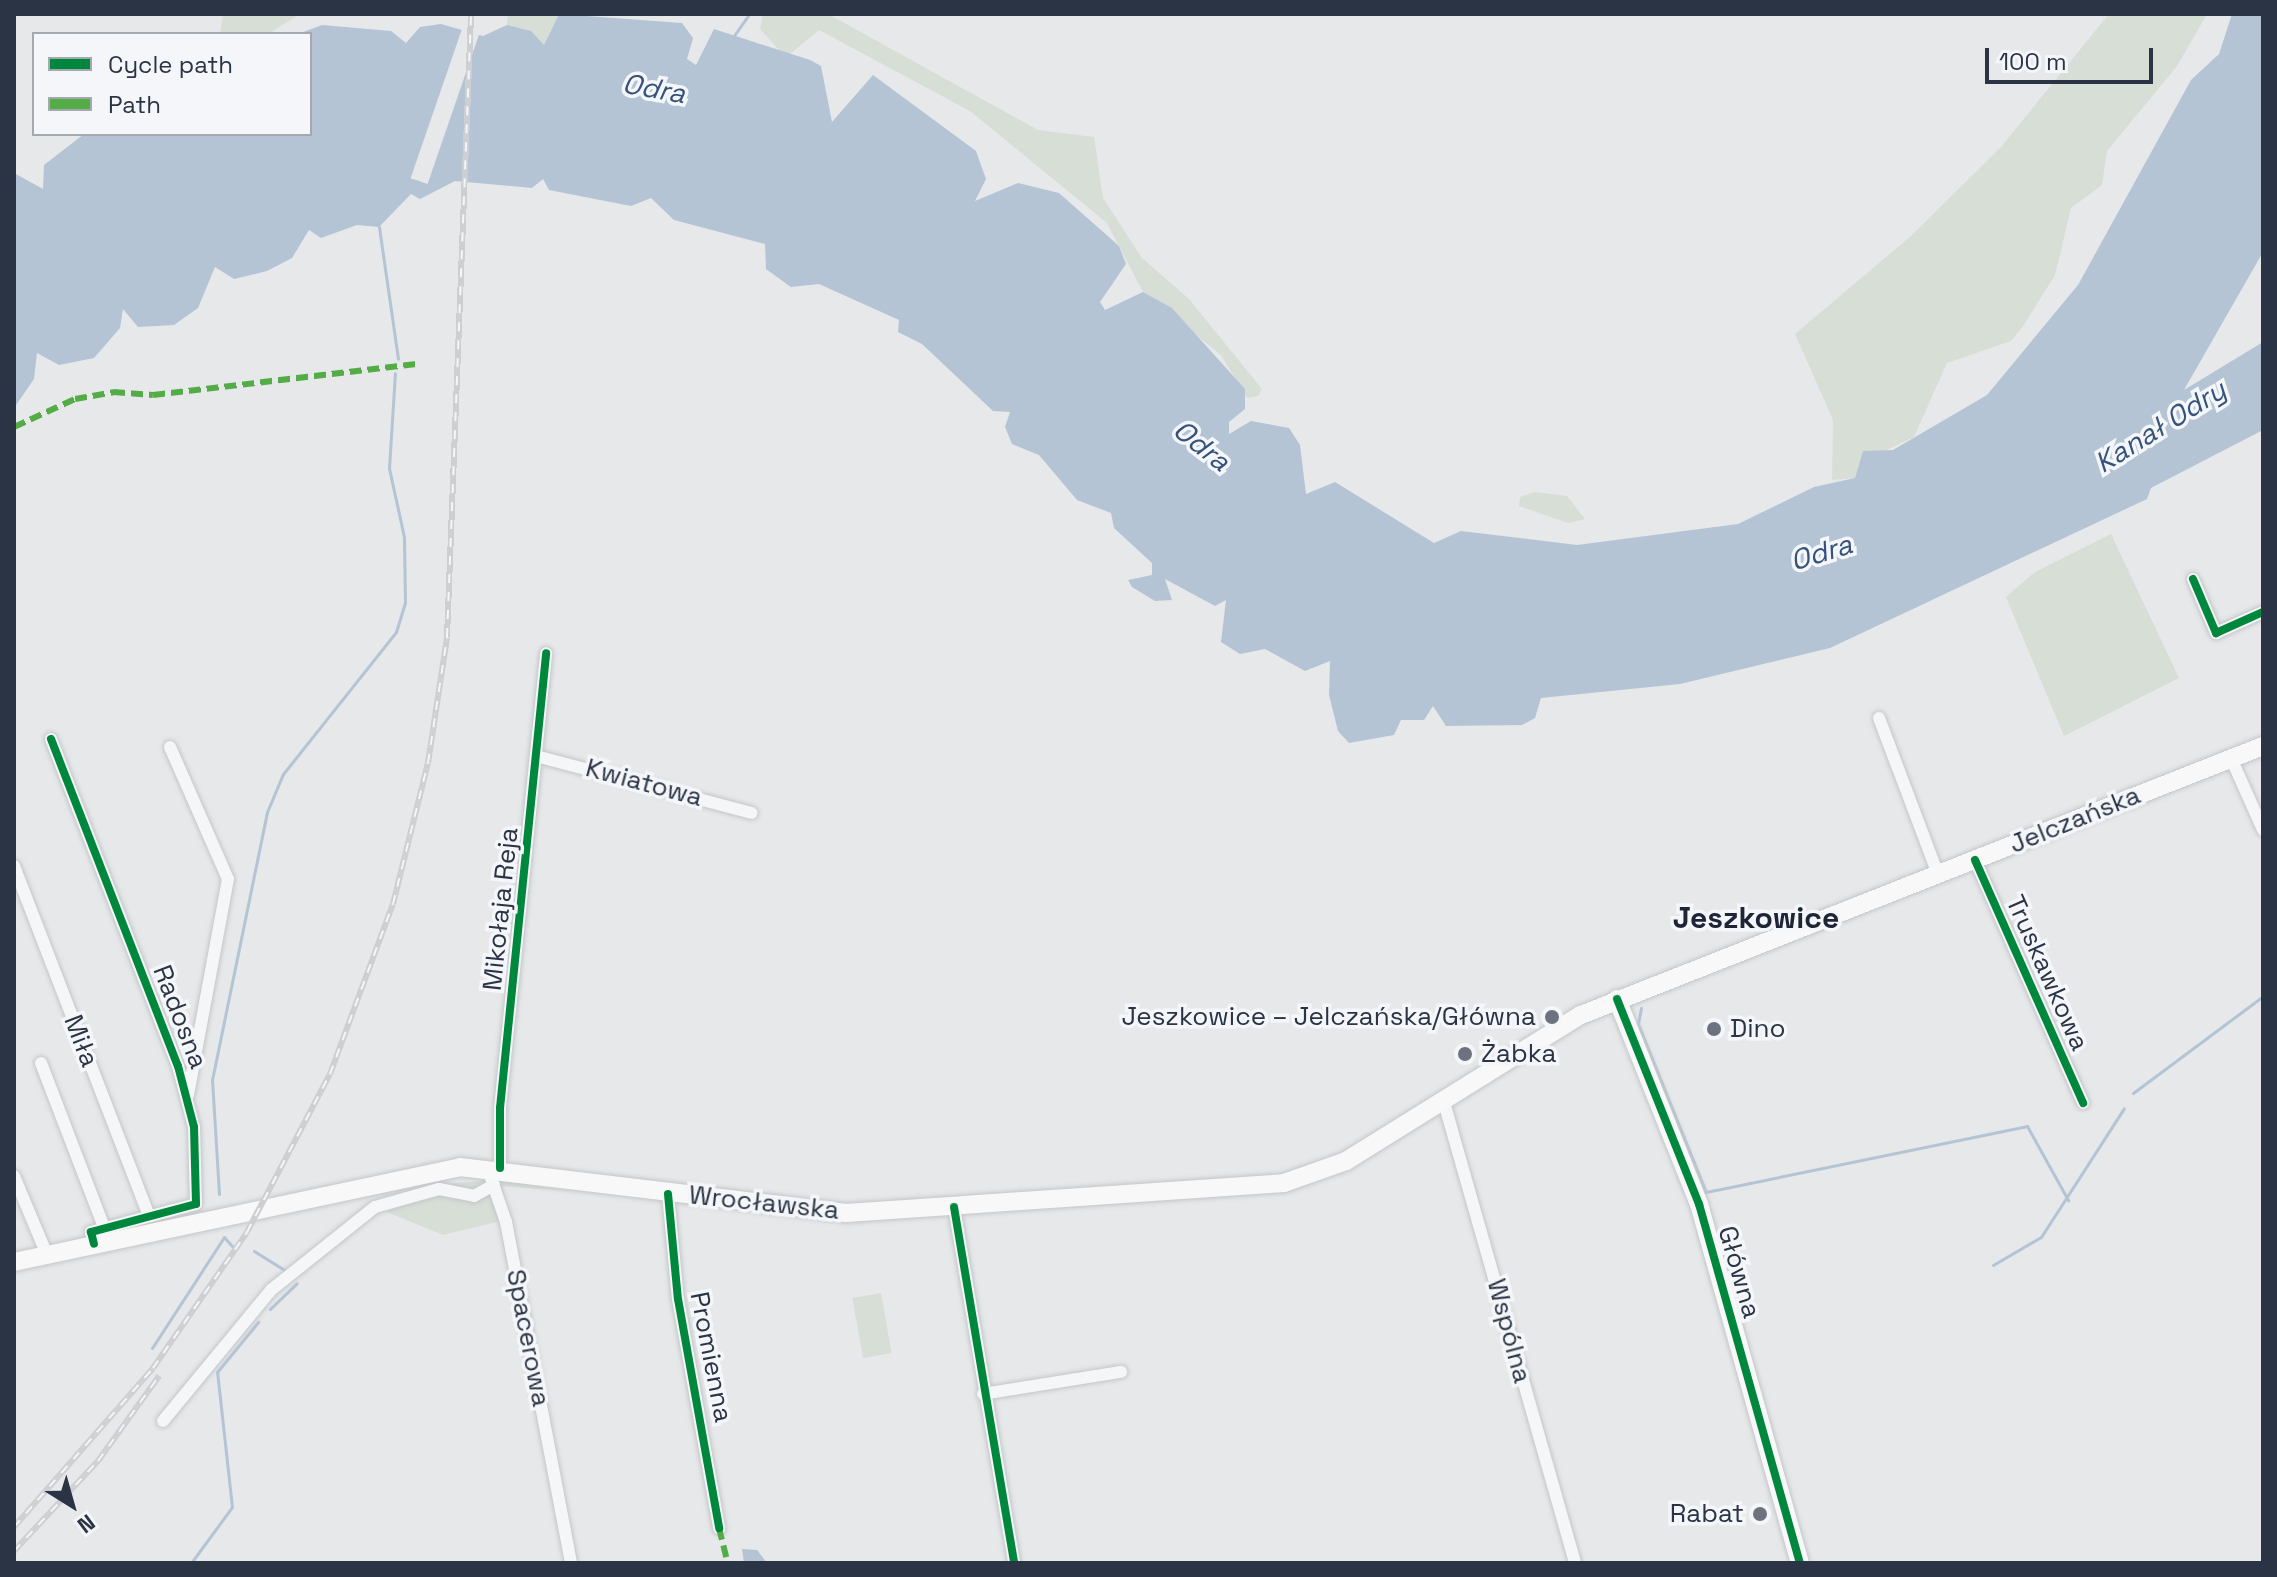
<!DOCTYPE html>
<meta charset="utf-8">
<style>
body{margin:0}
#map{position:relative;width:2277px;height:1577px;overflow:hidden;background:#e6e8ea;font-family:"Space Grotesk",sans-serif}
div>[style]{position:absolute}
.green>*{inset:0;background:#d6ded6;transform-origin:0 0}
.water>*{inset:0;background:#b4c4d5}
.pier>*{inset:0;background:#e6e8ea;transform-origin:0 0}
.stream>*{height:3px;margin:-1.5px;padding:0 1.5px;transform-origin:1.5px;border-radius:1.5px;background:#b4c4d5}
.roads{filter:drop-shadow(0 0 2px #c4c6c8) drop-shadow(0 0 2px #c4c6c8)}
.street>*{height:12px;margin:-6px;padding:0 6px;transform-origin:6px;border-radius:6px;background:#f5f6f7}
.secondary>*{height:18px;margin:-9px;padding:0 9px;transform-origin:9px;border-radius:9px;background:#f8f8f8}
.rail>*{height:6px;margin-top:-3px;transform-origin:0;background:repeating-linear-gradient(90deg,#f4f6f9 0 9px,#cecfd2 0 18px);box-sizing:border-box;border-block:2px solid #cecfd2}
.quiet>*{height:6px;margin-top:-3px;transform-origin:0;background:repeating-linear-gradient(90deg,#54ac47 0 12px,transparent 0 18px)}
.cycleway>*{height:8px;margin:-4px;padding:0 4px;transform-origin:4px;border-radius:4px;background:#00873e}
.dots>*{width:22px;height:22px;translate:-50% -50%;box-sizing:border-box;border:4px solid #f4f6f9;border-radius:50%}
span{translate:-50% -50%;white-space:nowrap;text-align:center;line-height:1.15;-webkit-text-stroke:7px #f4f6f9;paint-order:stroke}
.street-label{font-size:26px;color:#2b3445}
.poi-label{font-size:26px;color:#2b3445}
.right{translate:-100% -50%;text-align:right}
.left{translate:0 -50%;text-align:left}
.water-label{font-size:28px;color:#34527a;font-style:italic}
.quarter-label{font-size:30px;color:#1d2536;font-weight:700}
.frame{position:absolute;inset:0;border:16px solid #2b3445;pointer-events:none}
.legend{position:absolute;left:32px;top:32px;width:280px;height:104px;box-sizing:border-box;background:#f4f6f9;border:2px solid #a4a8b1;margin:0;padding:10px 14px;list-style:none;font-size:24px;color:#2b3445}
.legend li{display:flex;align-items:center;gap:16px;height:40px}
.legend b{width:40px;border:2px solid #a4a8b1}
.north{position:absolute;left:32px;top:1465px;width:80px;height:80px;-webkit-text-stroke:6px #f4f6f9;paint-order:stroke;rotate:143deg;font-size:22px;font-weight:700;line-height:32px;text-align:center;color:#2b3445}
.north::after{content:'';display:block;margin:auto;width:28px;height:36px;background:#2b3445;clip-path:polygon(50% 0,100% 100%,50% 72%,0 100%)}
.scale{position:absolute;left:1985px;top:48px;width:168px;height:36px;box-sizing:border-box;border:4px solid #2b3445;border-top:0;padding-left:10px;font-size:24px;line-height:28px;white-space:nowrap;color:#2b3445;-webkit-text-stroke:6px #f4f6f9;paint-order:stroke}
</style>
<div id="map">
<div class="green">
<div style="clip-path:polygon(223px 14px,300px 14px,268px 34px,220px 34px)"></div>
<div style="clip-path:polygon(508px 14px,559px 14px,544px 45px,507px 25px)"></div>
<div style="clip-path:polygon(763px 14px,828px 14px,1038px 130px,1094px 137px,1103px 198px,1142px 258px,1189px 299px,1262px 389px,1258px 396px,1247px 398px,1221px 355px,1143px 292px,1107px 223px,970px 111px,819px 30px,790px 54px,781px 52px,760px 29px)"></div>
<div style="clip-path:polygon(2109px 14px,2207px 14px,2177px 66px,2107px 151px,2102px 185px,2071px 208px,2055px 275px,2023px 326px,2011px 341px,1947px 363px,1914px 437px,1880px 453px,1855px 478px,1832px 480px,1833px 420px,1795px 334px,1911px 236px,2001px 147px)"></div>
<div style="clip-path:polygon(1535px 492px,1567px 496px,1585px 519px,1568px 523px,1519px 506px,1520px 497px)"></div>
<div style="clip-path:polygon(2111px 534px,2179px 678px,2064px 736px,2006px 597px,2035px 572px)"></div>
<div style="clip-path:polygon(498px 1180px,567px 1191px,501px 1186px,509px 1219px,443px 1235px,387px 1212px,427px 1185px)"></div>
<div style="left:881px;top:1293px;width:61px;height:29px;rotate:80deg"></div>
</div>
<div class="water">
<div style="clip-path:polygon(559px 14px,682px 23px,693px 38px,687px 59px,696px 65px,714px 29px,810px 60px,821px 66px,832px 122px,873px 75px,976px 151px,986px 179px,975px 201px,1018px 183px,1059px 193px,1119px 246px,1126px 264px,1100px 302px,1105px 310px,1143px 292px,1172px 308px,1245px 389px,1245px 409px,1229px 422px,1229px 434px,1251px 421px,1289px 428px,1300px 445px,1306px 494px,1335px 482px,1434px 543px,1461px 531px,1577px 545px,1738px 524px,1814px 487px,1855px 478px,1863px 451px,1893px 450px,1987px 395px,2078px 285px,2191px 80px,2219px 54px,2232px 14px,2263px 14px,2263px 252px,2184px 390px,2263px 342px,2263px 430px,2151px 488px,2147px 499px,1830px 648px,1680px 684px,1541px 698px,1535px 718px,1522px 725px,1446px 726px,1433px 706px,1424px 720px,1401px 720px,1394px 735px,1349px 743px,1338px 731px,1329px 695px,1330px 661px,1305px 671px,1265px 649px,1240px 654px,1221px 642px,1226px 600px,1215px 606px,1165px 579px,1172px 600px,1155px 601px,1132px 587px,1128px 580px,1152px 575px,1152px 563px,1114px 528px,1111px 513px,1077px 500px,1039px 455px,1012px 444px,1005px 427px,1010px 412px,993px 411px,922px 344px,898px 332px,899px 320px,819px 284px,791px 287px,766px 269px,765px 244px,674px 220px,651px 198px,631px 206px,549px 190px,543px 179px,532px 188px,455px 181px,420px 199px,411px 194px,379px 227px,357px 225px,321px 238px,309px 230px,292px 258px,267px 271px,234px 279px,215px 267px,198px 308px,174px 325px,138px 327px,123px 309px,120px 328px,94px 358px,59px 365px,37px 353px,34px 379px,14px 408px,14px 173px,43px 189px,44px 165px,84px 134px,310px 134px,310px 34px,298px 34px,322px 25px,391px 31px,406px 43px,420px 27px,441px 24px,483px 36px,507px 25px,531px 31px,544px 45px)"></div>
<div style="clip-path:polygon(742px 1549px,757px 1550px,767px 1563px,744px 1563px)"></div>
</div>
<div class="pier">
<div style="left:463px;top:26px;width:18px;height:161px;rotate:19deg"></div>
</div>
<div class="stream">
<div style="left:733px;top:37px;width:28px;rotate:-55deg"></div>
<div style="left:379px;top:227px;width:133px;rotate:81.8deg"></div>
<div style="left:1641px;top:1008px;width:16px;rotate:101deg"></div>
<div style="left:1638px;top:1024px;width:181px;rotate:68deg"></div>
<div style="left:1706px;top:1192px;width:328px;rotate:-11.6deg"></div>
<div style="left:2027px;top:1126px;width:85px;rotate:61deg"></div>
<div style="left:2133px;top:1093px;width:162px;rotate:-36.7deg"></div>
<div style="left:219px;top:1194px;width:114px;rotate:-93.5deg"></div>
<div style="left:212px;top:1080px;width:274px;rotate:-78.4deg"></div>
<div style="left:267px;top:812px;width:41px;rotate:-67.2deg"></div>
<div style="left:283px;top:774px;width:181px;rotate:-51.5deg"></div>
<div style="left:396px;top:632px;width:30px;rotate:-73deg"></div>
<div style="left:405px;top:603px;width:66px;rotate:-90.9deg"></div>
<div style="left:404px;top:537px;width:71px;rotate:-102.3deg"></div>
<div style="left:389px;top:468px;width:95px;rotate:-86.4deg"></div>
<div style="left:254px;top:1251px;width:36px;rotate:32deg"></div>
<div style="left:1993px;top:1265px;width:56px;rotate:-30.3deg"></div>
<div style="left:2041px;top:1237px;width:153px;rotate:-57.2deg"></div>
<div style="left:270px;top:1309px;width:37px;rotate:-44deg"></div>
<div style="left:152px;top:1348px;width:132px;rotate:-57deg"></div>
<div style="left:224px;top:1237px;width:12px;rotate:48deg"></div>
<div style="left:191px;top:1563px;width:69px;rotate:-53.8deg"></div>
<div style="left:232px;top:1507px;width:136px;rotate:-96.3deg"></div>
<div style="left:217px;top:1372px;width:65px;rotate:-50.6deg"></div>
</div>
<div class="roads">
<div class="street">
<div style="left:2193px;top:579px;width:59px;rotate:66.9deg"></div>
<div style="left:2216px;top:633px;width:51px;rotate:-24.1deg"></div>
<div style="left:1879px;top:718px;width:167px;rotate:69.3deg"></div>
<div style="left:51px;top:739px;width:351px;rotate:68.8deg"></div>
<div style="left:178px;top:1066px;width:63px;rotate:75.3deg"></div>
<div style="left:194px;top:1127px;width:77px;rotate:88.5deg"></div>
<div style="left:196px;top:1204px;width:109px;rotate:165.1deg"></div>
<div style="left:91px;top:1232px;width:12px;rotate:76deg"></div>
<div style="left:170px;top:747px;width:144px;rotate:66.3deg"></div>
<div style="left:228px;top:879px;width:219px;rotate:100.5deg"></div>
<div style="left:536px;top:756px;width:223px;rotate:14.8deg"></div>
<div style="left:2231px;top:758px;width:79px;rotate:66deg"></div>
<div style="left:1975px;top:860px;width:266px;rotate:66deg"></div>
<div style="left:14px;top:866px;width:375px;rotate:68.9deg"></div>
<div style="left:41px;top:1063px;width:176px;rotate:69deg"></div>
<div style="left:1443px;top:1099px;width:482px;rotate:74.1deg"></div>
<div style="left:500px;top:1168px;width:60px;rotate:-90deg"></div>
<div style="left:500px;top:1108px;width:457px;rotate:-84.2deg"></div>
<div style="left:14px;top:1176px;width:86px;rotate:67.3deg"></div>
<div style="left:491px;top:1178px;width:46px;rotate:71.2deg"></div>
<div style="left:506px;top:1222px;width:347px;rotate:79.2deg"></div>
<div style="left:668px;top:1194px;width:105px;rotate:84.6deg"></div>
<div style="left:678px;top:1299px;width:233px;rotate:79.8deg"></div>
<div style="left:954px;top:1207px;width:361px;rotate:80.4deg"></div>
<div style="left:983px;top:1394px;width:140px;rotate:-9.1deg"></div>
<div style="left:163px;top:1421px;width:170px;rotate:-50.5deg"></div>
<div style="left:271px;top:1290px;width:133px;rotate:-38.6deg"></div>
<div style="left:375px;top:1207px;width:66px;rotate:-15.7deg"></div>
<div style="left:439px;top:1189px;width:36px;rotate:11deg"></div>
<div style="left:474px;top:1196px;width:23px;rotate:-29deg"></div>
</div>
<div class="secondary">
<div style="left:1617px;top:999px;width:221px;rotate:68.2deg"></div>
<div style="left:1699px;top:1204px;width:373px;rotate:74.3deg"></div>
<div style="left:14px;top:1262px;width:456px;rotate:-12deg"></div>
<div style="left:460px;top:1167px;width:389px;rotate:6.8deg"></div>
<div style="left:846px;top:1213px;width:439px;rotate:-3.9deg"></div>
<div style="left:1284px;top:1183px;width:66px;rotate:-19.5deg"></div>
<div style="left:1346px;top:1161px;width:277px;rotate:-31.9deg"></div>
<div style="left:1581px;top:1015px;width:733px;rotate:-21.53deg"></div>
</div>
</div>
<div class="rail">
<div style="left:14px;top:1527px;width:211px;rotate:-48.8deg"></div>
<div style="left:153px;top:1368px;width:165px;rotate:-55.3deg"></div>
<div style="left:247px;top:1232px;width:178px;rotate:-62.3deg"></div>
<div style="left:330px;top:1074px;width:181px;rotate:-69.7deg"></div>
<div style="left:393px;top:904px;width:145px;rotate:-76.1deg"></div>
<div style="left:428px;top:763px;width:127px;rotate:-81.4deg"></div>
<div style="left:447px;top:637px;width:623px;rotate:-87.79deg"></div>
<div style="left:14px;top:1551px;width:123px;rotate:-47deg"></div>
<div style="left:98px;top:1461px;width:105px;rotate:-54.3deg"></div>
</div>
<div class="quiet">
<div style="left:14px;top:427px;width:67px;rotate:-24.7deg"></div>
<div style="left:75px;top:399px;width:39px;rotate:-10deg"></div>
<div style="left:113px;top:392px;width:40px;rotate:4.3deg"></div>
<div style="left:153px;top:395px;width:265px;rotate:-6.7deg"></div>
<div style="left:719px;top:1528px;width:36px;rotate:76deg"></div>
</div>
<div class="cycleway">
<div style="left:2193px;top:579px;width:59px;rotate:66.9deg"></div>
<div style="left:2216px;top:633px;width:51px;rotate:-24.1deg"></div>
<div style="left:51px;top:739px;width:351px;rotate:68.8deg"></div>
<div style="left:178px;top:1066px;width:63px;rotate:75.3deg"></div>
<div style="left:194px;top:1127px;width:77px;rotate:88.5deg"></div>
<div style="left:196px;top:1204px;width:109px;rotate:165.1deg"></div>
<div style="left:91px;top:1232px;width:12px;rotate:76deg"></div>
<div style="left:1975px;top:860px;width:266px;rotate:66deg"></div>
<div style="left:1617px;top:999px;width:221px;rotate:68.2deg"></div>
<div style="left:1699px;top:1204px;width:373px;rotate:74.3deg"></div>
<div style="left:500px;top:1168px;width:60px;rotate:-90deg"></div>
<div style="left:500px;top:1108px;width:457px;rotate:-84.2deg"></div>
<div style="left:668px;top:1194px;width:105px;rotate:84.6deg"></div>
<div style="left:678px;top:1299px;width:233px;rotate:79.8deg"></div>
<div style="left:954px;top:1207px;width:361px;rotate:80.4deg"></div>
</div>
<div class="dots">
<div style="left:1552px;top:1017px;background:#6c737f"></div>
<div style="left:1714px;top:1029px;background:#6c737f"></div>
<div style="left:1465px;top:1054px;background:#6c737f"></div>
<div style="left:1760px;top:1514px;background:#6c737f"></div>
</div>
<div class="street-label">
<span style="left:644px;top:783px;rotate:15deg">Kwiatowa</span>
<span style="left:2075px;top:820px;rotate:-22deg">Jelczańska</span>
<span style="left:501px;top:909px;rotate:-84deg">Mikołaja Reja</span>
<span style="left:2047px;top:973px;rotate:66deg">Truskawkowa</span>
<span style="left:180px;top:1017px;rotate:69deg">Radosna</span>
<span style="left:81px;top:1041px;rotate:69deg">Miła</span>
<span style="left:764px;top:1203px;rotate:6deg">Wrocławska</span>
<span style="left:1739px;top:1272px;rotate:74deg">Główna</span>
<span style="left:1509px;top:1331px;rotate:75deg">Wspólna</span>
<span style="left:528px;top:1338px;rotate:79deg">Spacerowa</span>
<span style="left:711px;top:1357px;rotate:79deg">Promienna</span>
</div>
<div class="poi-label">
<span class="right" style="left:1536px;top:1017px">Jeszkowice – Jelczańska/Główna</span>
<span class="left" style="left:1730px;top:1029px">Dino</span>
<span class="left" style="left:1481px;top:1054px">Żabka</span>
<span class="right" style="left:1744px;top:1514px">Rabat</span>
</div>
<div class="water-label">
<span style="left:654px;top:88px;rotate:10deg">Odra</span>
<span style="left:2160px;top:426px;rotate:-32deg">Kanał Odry</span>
<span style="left:1202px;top:445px;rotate:39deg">Odra</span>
<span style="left:1821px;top:552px;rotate:-17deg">Odra</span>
</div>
<div class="quarter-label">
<span style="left:1756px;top:918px">Jeszkowice</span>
</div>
<div class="frame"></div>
<ul class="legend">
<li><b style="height:10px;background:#00873e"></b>Cycle path</li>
<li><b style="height:10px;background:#54ac47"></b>Path</li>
</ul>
<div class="north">N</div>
<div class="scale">100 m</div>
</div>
